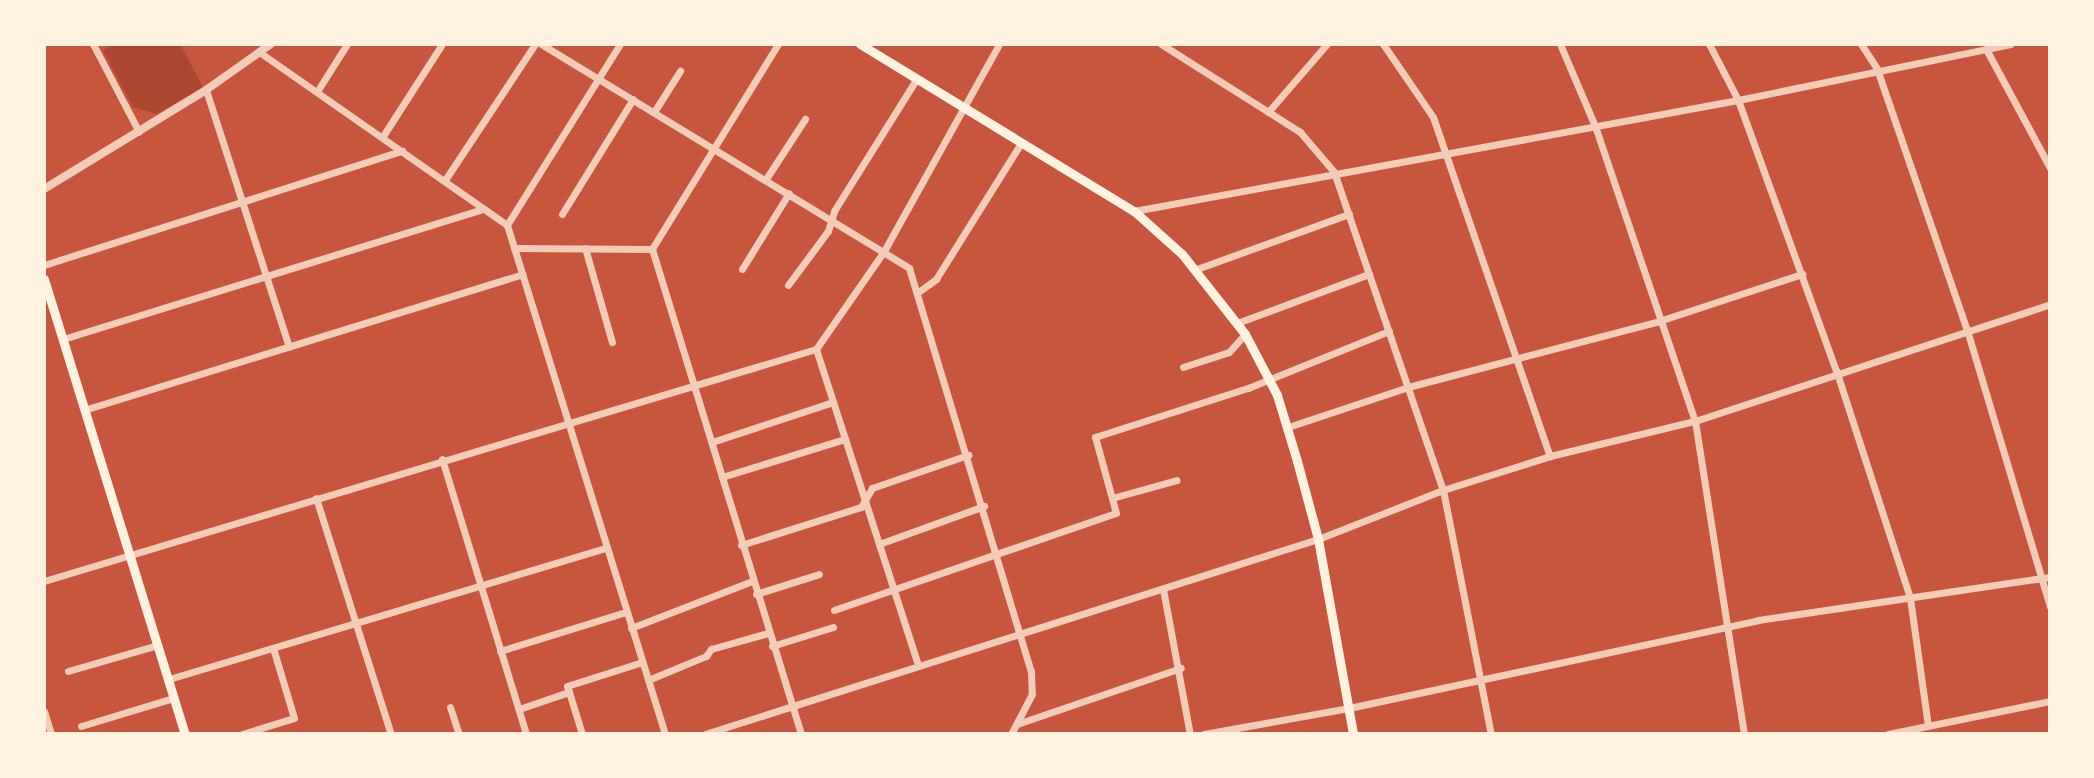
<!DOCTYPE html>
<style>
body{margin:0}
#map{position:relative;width:2094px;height:778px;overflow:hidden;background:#c8553d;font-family:Jost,sans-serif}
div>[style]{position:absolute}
.green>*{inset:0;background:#ae4732}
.minor>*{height:7px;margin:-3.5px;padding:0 3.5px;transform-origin:3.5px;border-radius:3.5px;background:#f1ccb7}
.tertiary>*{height:8px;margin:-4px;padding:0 4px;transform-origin:4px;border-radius:4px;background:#f1ccb7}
.secondary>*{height:9px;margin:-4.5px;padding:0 4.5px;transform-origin:4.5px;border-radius:4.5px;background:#fff3e0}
span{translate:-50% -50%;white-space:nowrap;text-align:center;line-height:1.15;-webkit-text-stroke:7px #fff3e0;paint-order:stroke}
.frame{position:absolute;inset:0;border:46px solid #fff3e0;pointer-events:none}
</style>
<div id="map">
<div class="green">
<div style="clip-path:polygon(115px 44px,180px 44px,203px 87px,157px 114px,133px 107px,103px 50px)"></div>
</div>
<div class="minor">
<div style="left:93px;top:44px;width:99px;rotate:62.4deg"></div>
<div style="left:541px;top:44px;width:431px;rotate:31.3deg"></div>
<div style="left:909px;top:268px;width:421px;rotate:73.2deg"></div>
<div style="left:1031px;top:671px;width:23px;rotate:88deg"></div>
<div style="left:1032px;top:694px;width:45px;rotate:117.7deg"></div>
<div style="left:620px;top:44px;width:213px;rotate:122deg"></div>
<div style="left:507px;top:225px;width:533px;rotate:72.76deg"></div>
<div style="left:778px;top:44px;width:241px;rotate:121.6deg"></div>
<div style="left:652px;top:249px;width:507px;rotate:72.92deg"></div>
<div style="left:1161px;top:44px;width:165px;rotate:32.3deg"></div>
<div style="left:1300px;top:132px;width:52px;rotate:49.6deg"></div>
<div style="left:1334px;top:172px;width:336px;rotate:71.1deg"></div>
<div style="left:1443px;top:490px;width:249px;rotate:78.9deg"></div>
<div style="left:1383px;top:44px;width:88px;rotate:55.6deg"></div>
<div style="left:1433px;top:117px;width:359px;rotate:71deg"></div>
<div style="left:1560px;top:44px;width:89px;rotate:66.9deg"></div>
<div style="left:1595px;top:126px;width:311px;rotate:71.3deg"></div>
<div style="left:1695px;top:421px;width:317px;rotate:81.1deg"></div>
<div style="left:1709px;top:44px;width:63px;rotate:62.6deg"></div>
<div style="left:1738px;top:100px;width:287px;rotate:70.1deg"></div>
<div style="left:1836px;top:370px;width:240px;rotate:72deg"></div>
<div style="left:1910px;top:598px;width:129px;rotate:82deg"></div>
<div style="left:1861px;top:44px;width:30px;rotate:57deg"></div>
<div style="left:1877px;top:69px;width:276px;rotate:71deg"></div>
<div style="left:1967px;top:330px;width:289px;rotate:73.3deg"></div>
<div style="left:1986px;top:49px;width:135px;rotate:61.7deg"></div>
<div style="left:262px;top:54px;width:299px;rotate:34.9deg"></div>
<div style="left:206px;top:90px;width:270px;rotate:72.1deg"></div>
<div style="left:318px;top:90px;width:54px;rotate:-57.8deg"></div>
<div style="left:654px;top:112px;width:49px;rotate:-57.6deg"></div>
<div style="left:1268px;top:112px;width:90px;rotate:-49.1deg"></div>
<div style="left:383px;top:136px;width:109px;rotate:-57.3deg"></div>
<div style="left:766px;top:179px;width:72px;rotate:-57deg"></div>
<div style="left:445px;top:180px;width:163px;rotate:-56.5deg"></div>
<div style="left:1134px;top:211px;width:614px;rotate:-10.41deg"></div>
<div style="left:1738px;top:100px;width:278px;rotate:-11.6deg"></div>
<div style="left:562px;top:214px;width:135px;rotate:-58.3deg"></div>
<div style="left:514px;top:248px;width:138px;rotate:0.4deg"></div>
<div style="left:585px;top:248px;width:98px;rotate:74deg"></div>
<div style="left:44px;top:265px;width:376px;rotate:-17.7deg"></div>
<div style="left:742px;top:269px;width:89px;rotate:-58.3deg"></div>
<div style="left:1194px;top:270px;width:165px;rotate:-19.9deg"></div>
<div style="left:788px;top:285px;width:67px;rotate:-53.5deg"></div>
<div style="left:828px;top:231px;width:21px;rotate:-73deg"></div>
<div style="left:834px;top:211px;width:157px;rotate:-58deg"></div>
<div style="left:917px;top:293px;width:24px;rotate:-36deg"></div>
<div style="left:936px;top:279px;width:160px;rotate:-58deg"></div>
<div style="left:1237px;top:323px;width:141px;rotate:-20.4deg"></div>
<div style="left:63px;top:339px;width:440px;rotate:-17.2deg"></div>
<div style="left:816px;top:349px;width:329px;rotate:72.1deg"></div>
<div style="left:1183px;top:367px;width:48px;rotate:-18.1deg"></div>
<div style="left:1229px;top:352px;width:24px;rotate:-48deg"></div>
<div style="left:84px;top:410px;width:459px;rotate:-17.2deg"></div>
<div style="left:1288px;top:427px;width:126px;rotate:-18.4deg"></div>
<div style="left:1408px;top:387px;width:260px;rotate:-14.7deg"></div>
<div style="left:1659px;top:321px;width:151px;rotate:-18.2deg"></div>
<div style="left:712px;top:442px;width:127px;rotate:-18.3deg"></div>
<div style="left:442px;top:459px;width:288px;rotate:73deg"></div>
<div style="left:722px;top:477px;width:129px;rotate:-17.2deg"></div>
<div style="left:316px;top:498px;width:248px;rotate:72.4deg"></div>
<div style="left:1112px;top:498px;width:67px;rotate:-15.5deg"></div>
<div style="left:879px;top:544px;width:112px;rotate:-19.9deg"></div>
<div style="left:741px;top:545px;width:126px;rotate:-17.6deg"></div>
<div style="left:861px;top:507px;width:22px;rotate:-60deg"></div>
<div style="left:872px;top:488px;width:102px;rotate:-19deg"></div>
<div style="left:44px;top:581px;width:806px;rotate:-16.73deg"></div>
<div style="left:816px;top:349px;width:119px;rotate:-55.2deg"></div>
<div style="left:884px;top:251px;width:237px;rotate:-60.9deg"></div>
<div style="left:1163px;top:589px;width:147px;rotate:79.5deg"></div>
<div style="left:756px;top:594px;width:66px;rotate:-17.6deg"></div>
<div style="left:834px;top:610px;width:298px;rotate:-19deg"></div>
<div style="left:1116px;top:513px;width:79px;rotate:-105.4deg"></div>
<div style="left:1095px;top:437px;width:161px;rotate:-17.8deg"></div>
<div style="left:1248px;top:388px;width:152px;rotate:-22deg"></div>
<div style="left:631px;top:628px;width:130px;rotate:-21.2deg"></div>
<div style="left:772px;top:646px;width:64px;rotate:-17.3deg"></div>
<div style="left:500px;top:651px;width:132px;rotate:-17.2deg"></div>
<div style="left:68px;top:671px;width:94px;rotate:-16.1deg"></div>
<div style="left:169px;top:679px;width:456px;rotate:-16.7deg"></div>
<div style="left:648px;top:680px;width:63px;rotate:-22.5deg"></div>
<div style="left:706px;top:656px;width:9px;rotate:-54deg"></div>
<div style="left:711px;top:649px;width:59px;rotate:-15.7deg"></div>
<div style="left:569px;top:692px;width:44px;rotate:72.8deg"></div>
<div style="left:450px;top:707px;width:28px;rotate:72deg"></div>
<div style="left:519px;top:709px;width:53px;rotate:-18.8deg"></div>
<div style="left:569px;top:692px;width:6px;rotate:-108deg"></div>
<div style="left:567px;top:686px;width:79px;rotate:-17.7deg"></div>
<div style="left:44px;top:711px;width:24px;rotate:73deg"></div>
<div style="left:1017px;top:724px;width:173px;rotate:-18.9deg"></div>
<div style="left:81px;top:726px;width:97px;rotate:-16.8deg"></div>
<div style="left:242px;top:734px;width:54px;rotate:-17.1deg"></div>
<div style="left:294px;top:718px;width:73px;rotate:-106.7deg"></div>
<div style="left:705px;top:734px;width:643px;rotate:-17.65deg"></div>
<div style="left:1318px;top:539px;width:134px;rotate:-21.4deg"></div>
<div style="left:1443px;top:490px;width:112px;rotate:-17.6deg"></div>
<div style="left:1550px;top:456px;width:149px;rotate:-13.6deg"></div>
<div style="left:1695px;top:421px;width:374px;rotate:-18.2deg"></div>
<div style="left:1204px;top:734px;width:147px;rotate:-10.2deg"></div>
<div style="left:1349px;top:708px;width:418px;rotate:-12.1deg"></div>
<div style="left:1758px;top:620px;width:295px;rotate:-8.4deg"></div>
<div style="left:1888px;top:734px;width:165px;rotate:-11.5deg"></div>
</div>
<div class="tertiary">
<div style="left:44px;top:189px;width:190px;rotate:-31.4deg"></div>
<div style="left:206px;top:90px;width:80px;rotate:-35.3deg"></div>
</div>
<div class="secondary">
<div style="left:860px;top:44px;width:321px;rotate:31.4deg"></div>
<div style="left:1134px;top:211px;width:64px;rotate:41.9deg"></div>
<div style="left:1182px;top:254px;width:102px;rotate:51.8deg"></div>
<div style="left:1245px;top:334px;width:69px;rotate:62.3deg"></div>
<div style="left:1277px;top:395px;width:69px;rotate:73.1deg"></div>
<div style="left:1297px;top:461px;width:81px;rotate:74.9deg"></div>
<div style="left:1318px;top:539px;width:198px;rotate:79.8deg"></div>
<div style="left:44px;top:279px;width:476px;rotate:72.8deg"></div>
</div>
<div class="frame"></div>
</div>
